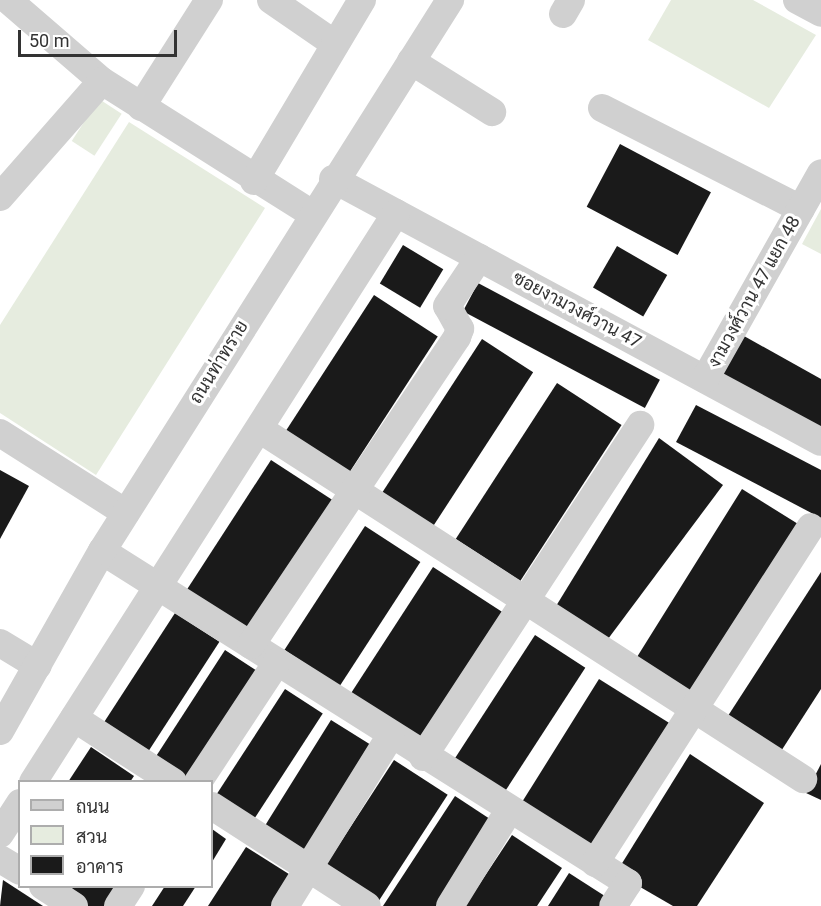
<!DOCTYPE html>
<meta charset="utf-8">
<style>
body{margin:0}
#map{position:relative;width:821px;height:906px;overflow:hidden;background:#fff;font-family:Roboto,Sarabun,sans-serif}
div>[style]{position:absolute}
.green>*{inset:0;background:#e6ecdf;transform-origin:0 0}
.building>*{inset:0;background:#1a1a1a;transform-origin:0 0}
.minor>*{height:28px;margin:-14px;padding:0 14px;transform-origin:14px;border-radius:14px;background:#d0d0d0}
span{translate:-50% -50%;white-space:nowrap;text-align:center;line-height:1.15;-webkit-text-stroke:6px #fff;paint-order:stroke}
.street-label{font-size:18px;color:#333}
.legend{position:absolute;left:18px;top:780px;width:195px;height:108px;box-sizing:border-box;background:#fff;border:2px solid #adadad;margin:0;padding:8px 10px;list-style:none;font-size:18px;color:#333}
.legend li{display:flex;align-items:center;gap:12px;height:30px}
.legend b{width:30px;border:2px solid #adadad}
.scale{position:absolute;left:18px;top:30px;width:159px;height:27px;box-sizing:border-box;border:3px solid #333;border-top:0;padding-left:8px;font-size:18px;line-height:21px;white-space:nowrap;color:#333;-webkit-text-stroke:4px #fff;paint-order:stroke}
</style>
<div id="map">
<div class="green">
<div style="clip-path:polygon(671px 0,753px 0,816px 35px,769px 108px,648px 40px)"></div>
<div style="left:99px;top:99px;width:27px;height:50px;rotate:33deg"></div>
<div style="clip-path:polygon(129px 122px,265px 208px,96px 475px,0 413px,0 325px)"></div>
<div style="clip-path:polygon(821px 209px,821px 254px,802px 244px)"></div>
</div>
<div class="building">
<div style="left:620px;top:144px;width:103px;height:71px;rotate:28deg"></div>
<div style="left:403px;top:245px;width:47px;height:45px;rotate:31deg"></div>
<div style="left:617px;top:246px;width:58px;height:48px;rotate:30deg"></div>
<div style="left:478px;top:283px;width:206px;height:32px;rotate:28deg"></div>
<div style="left:374px;top:295px;width:76px;height:165px;rotate:33deg"></div>
<div style="clip-path:polygon(744px 336px,821px 379px,821px 439px,719px 381px)"></div>
<div style="left:482px;top:339px;width:61px;height:187px;rotate:33deg"></div>
<div style="left:557px;top:383px;width:77px;height:186px;rotate:33deg"></div>
<div style="clip-path:polygon(696px 405px,821px 470px,821px 518px,676px 442px)"></div>
<div style="clip-path:polygon(659px 438px,723px 485px,605px 643px,553px 611px)"></div>
<div style="left:271px;top:460px;width:77px;height:154px;rotate:33deg"></div>
<div style="clip-path:polygon(0 470px,29px 486px,0 539px)"></div>
<div style="left:742px;top:489px;width:78px;height:207px;rotate:32deg"></div>
<div style="left:365px;top:526px;width:66px;height:148px;rotate:33deg"></div>
<div style="left:433px;top:567px;width:84px;height:156px;rotate:33deg"></div>
<div style="clip-path:polygon(821px 572px,821px 689px,776px 759px,724px 722px)"></div>
<div style="left:175px;top:613px;width:53px;height:136px;rotate:33deg"></div>
<div style="left:535px;top:635px;width:60px;height:152px;rotate:33deg"></div>
<div style="left:225px;top:650px;width:48px;height:134px;rotate:33deg"></div>
<div style="left:599px;top:679px;width:89px;height:149px;rotate:32deg"></div>
<div style="left:285px;top:689px;width:45px;height:133px;rotate:33deg"></div>
<div style="left:331px;top:720px;width:52px;height:132px;rotate:32deg"></div>
<div style="clip-path:polygon(91px 747px,134px 776px,130px 782px,68px 782px)"></div>
<div style="clip-path:polygon(690px 754px,764px 803px,697px 906px,673px 906px,616px 873px)"></div>
<div style="left:394px;top:760px;width:64px;height:135px;rotate:33deg"></div>
<div style="clip-path:polygon(821px 764px,821px 800px,806px 793px)"></div>
<div style="clip-path:polygon(455px 796px,493px 821px,437px 906px,383px 906px)"></div>
<div style="clip-path:polygon(212px 829px,226px 839px,212px 862px)"></div>
<div style="clip-path:polygon(512px 835px,562px 868px,537px 906px,465px 906px)"></div>
<div style="clip-path:polygon(246px 847px,292px 876px,273px 906px,208px 906px)"></div>
<div style="clip-path:polygon(569px 873px,611px 900px,607px 906px,548px 906px)"></div>
<div style="clip-path:polygon(3px 880px,43px 906px,0 906px)"></div>
<div style="clip-path:polygon(70px 886px,125px 886px,112px 906px,87px 906px)"></div>
<div style="clip-path:polygon(165px 886px,196px 886px,183px 906px,152px 906px)"></div>
</div>
<div class="minor">
<div style="left:8px;top:0;width:124px;rotate:40.8deg"></div>
<div style="left:102px;top:81px;width:247px;rotate:32.3deg"></div>
<div style="left:271px;top:0;width:78px;rotate:34.5deg"></div>
<div style="left:797px;top:0;width:27px;rotate:28deg"></div>
<div style="left:563px;top:14px;width:16px;rotate:-60deg"></div>
<div style="left:411px;top:61px;width:96px;rotate:32.2deg"></div>
<div style="left:141px;top:107px;width:127px;rotate:-57.6deg"></div>
<div style="left:602px;top:108px;width:223px;rotate:26.9deg"></div>
<div style="left:333px;top:179px;width:554px;rotate:28.32deg"></div>
<div style="left:254px;top:181px;width:211px;rotate:-59.2deg"></div>
<div style="left:0;top:197px;width:154px;rotate:-48.7deg"></div>
<div style="left:705px;top:379px;width:236px;rotate:-60.6deg"></div>
<div style="left:261px;top:430px;width:645px;rotate:32.78deg"></div>
<div style="left:0;top:433px;width:149px;rotate:32.4deg"></div>
<div style="left:102px;top:551px;width:622px;rotate:32.26deg"></div>
<div style="left:628px;top:883px;width:27px;rotate:123deg"></div>
<div style="left:0;top:643px;width:44px;rotate:31.2deg"></div>
<div style="left:251px;top:645px;width:371px;rotate:-56.2deg"></div>
<div style="left:457px;top:337px;width:9px;rotate:-69deg"></div>
<div style="left:460px;top:329px;width:26px;rotate:-119deg"></div>
<div style="left:447px;top:306px;width:58px;rotate:-56.3deg"></div>
<div style="left:74px;top:718px;width:118px;rotate:32.9deg"></div>
<div style="left:0;top:731px;width:207px;rotate:-60.5deg"></div>
<div style="left:102px;top:551px;width:652px;rotate:-57.72deg"></div>
<div style="left:423px;top:757px;width:397px;rotate:-56.8deg"></div>
<div style="left:33px;top:782px;width:675px;rotate:-57.46deg"></div>
<div style="left:198px;top:782px;width:144px;rotate:-56.6deg"></div>
<div style="left:212px;top:806px;width:184px;rotate:32.8deg"></div>
<div style="left:0;top:834px;width:37px;rotate:-57deg"></div>
<div style="left:0;top:859px;width:23px;rotate:31deg"></div>
<div style="left:595px;top:863px;width:399px;rotate:-57.3deg"></div>
<div style="left:43px;top:886px;width:37px;rotate:33deg"></div>
<div style="left:118px;top:906px;width:24px;rotate:-57deg"></div>
<div style="left:285px;top:906px;width:201px;rotate:-58.2deg"></div>
<div style="left:450px;top:906px;width:110px;rotate:-58.3deg"></div>
</div>
<div class="street-label">
<span style="left:754px;top:292px;rotate:-61deg">งามวงศ์วาน 47 แยก 48</span>
<span style="left:577px;top:310px;rotate:28deg">ซอยงามวงศ์วาน 47</span>
<span style="left:219px;top:362px;rotate:-58deg">ถนนท่าทราย</span>
</div>
<ul class="legend">
<li><b style="height:8px;background:#d0d0d0"></b>ถนน</li>
<li><b style="height:16px;background:#e6ecdf"></b>สวน</li>
<li><b style="height:16px;background:#1a1a1a"></b>อาคาร</li>
</ul>
<div class="scale">50 m</div>
</div>
